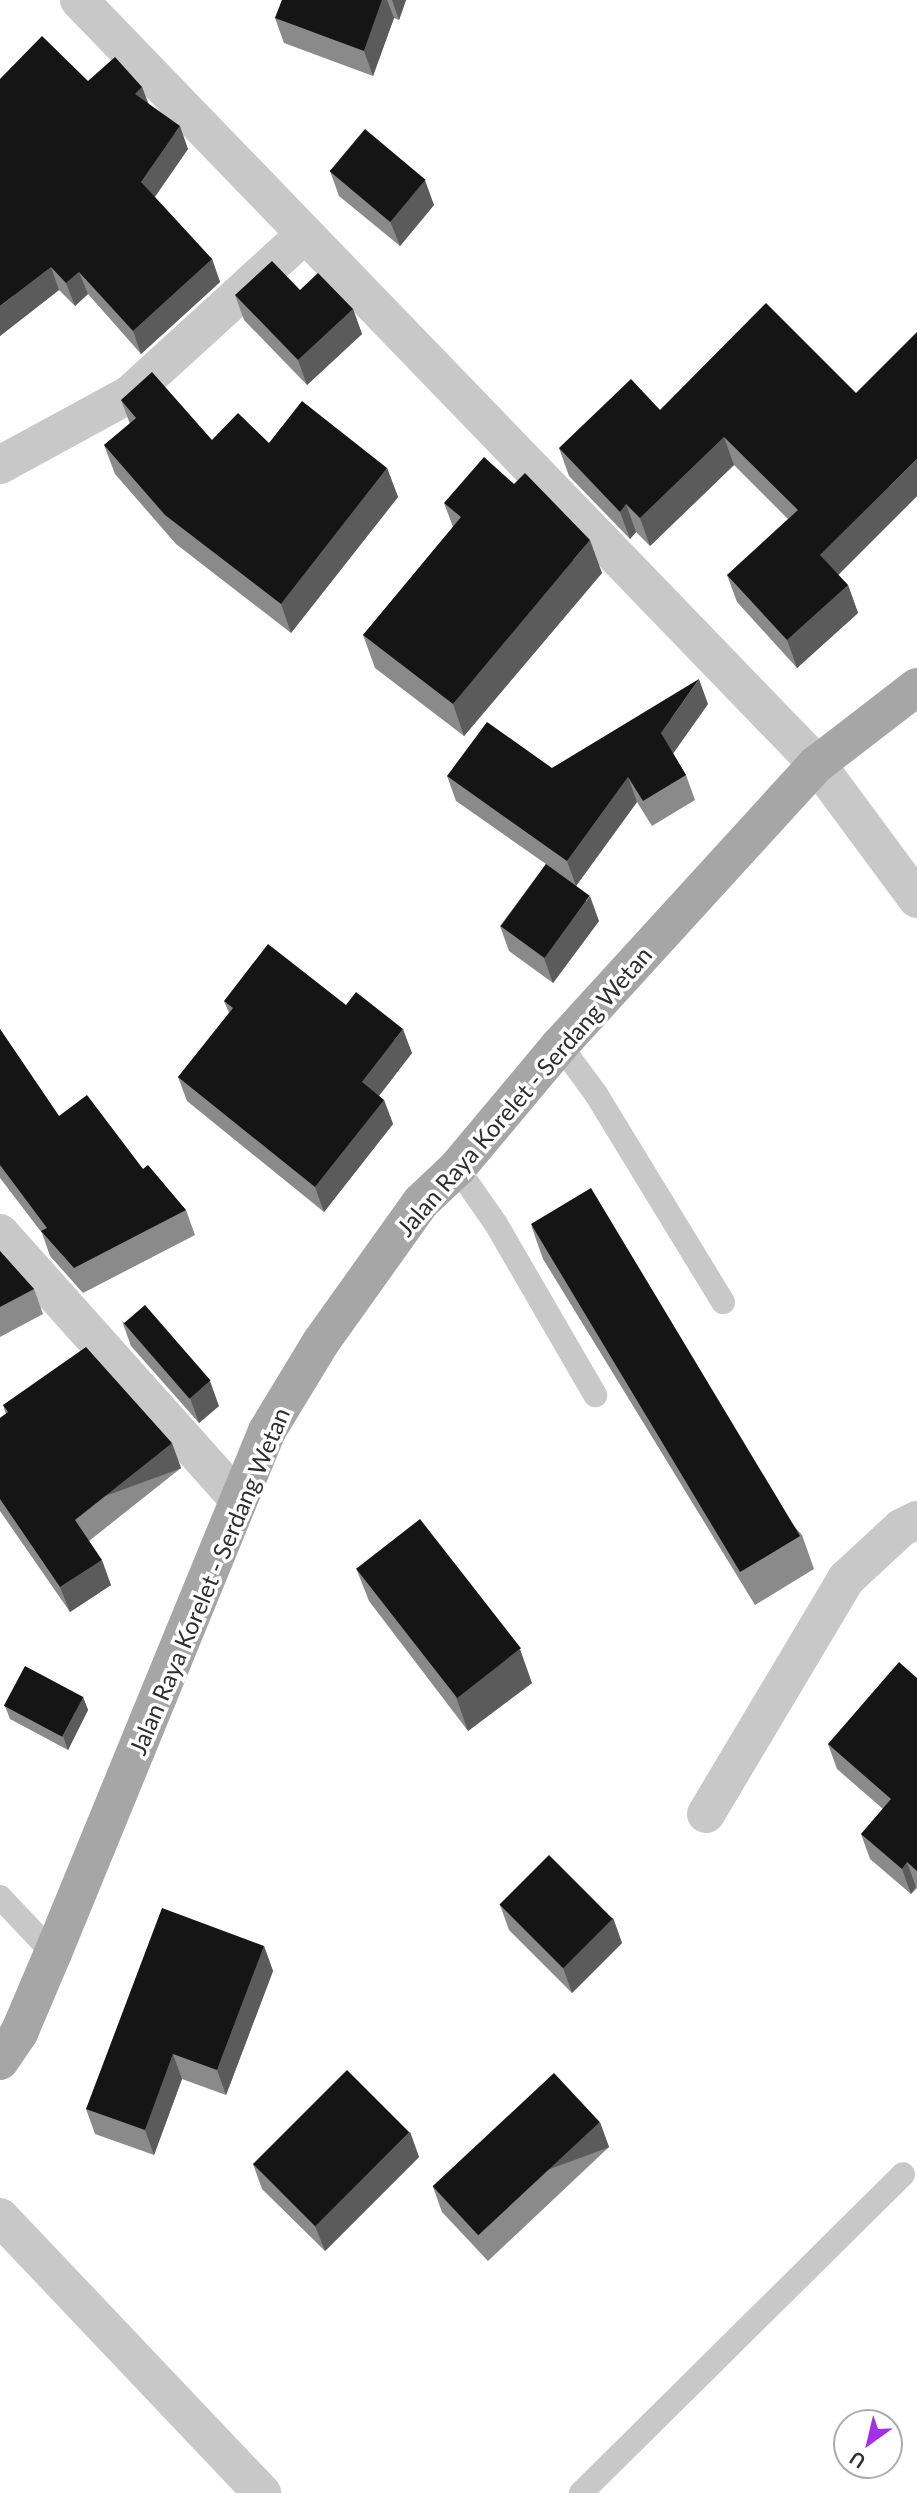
<!DOCTYPE html>
<style>
body{margin:0}
#map{position:relative;width:917px;height:2493px;overflow:hidden;background:#fff;font-family:Lato,sans-serif}
div>[style]{position:absolute}
.lane>*{height:24px;margin:-12px;padding:0 12px;transform-origin:12px;border-radius:12px;background:#c8c8c8}
.street>*{height:38px;margin:-19px;padding:0 19px;transform-origin:19px;border-radius:19px;background:#c8c8c8}
.primary>*{height:38px;margin:-19px;padding:0 19px;transform-origin:19px;border-radius:19px;background:#a6a6a6}
.wall>*{inset:0;background:#8a8a8a}
.shaded-wall>*{inset:0;background:#5b5b5b;transform-origin:0 0}
.building>*{inset:0;background:#151515;transform-origin:0 0}
span{translate:-50% -50%;white-space:nowrap;text-align:center;line-height:1.15;-webkit-text-stroke:7px #fff;paint-order:stroke}
.street-label{font-size:24px;color:#2e2e2e}
.north{position:absolute;left:833px;top:2409px;width:70px;height:70px;box-sizing:border-box;background:#fff;border:2px solid #ababab;border-radius:50%;rotate:214deg;font-size:19px;font-weight:700;line-height:28px;text-align:center;color:#2e2e2e}
.north::after{content:'';display:block;margin:auto;width:24px;height:32px;background:#a52fe6;clip-path:polygon(50% 0,100% 100%,50% 72%,0 100%)}
</style>
<div id="map">
<div class="lane">
<div style="left:560px;top:1045px;width:61px;rotate:53.7deg"></div>
<div style="left:596px;top:1094px;width:244px;rotate:58.6deg"></div>
<div style="left:457px;top:1168px;width:68px;rotate:55.1deg"></div>
<div style="left:496px;top:1224px;width:198px;rotate:59.9deg"></div>
<div style="left:0;top:1897px;width:77px;rotate:46.6deg"></div>
<div style="left:581px;top:2493px;width:453px;rotate:-44.7deg"></div>
</div>
<div class="street">
<div style="left:79px;top:0;width:1062px;rotate:45.99deg"></div>
<div style="left:817px;top:764px;width:168px;rotate:53.5deg"></div>
<div style="left:0;top:465px;width:148px;rotate:-28.6deg"></div>
<div style="left:130px;top:394px;width:234px;rotate:-42.4deg"></div>
<div style="left:0;top:1233px;width:358px;rotate:48.2deg"></div>
<div style="left:706px;top:1814px;width:274px;rotate:-59.2deg"></div>
<div style="left:846px;top:1579px;width:75px;rotate:-42.8deg"></div>
<div style="left:901px;top:1528px;width:18px;rotate:-27deg"></div>
<div style="left:0;top:2217px;width:381px;rotate:46.5deg"></div>
</div>
<div class="primary">
<div style="left:0;top:2061px;width:34px;rotate:-56deg"></div>
<div style="left:19px;top:2033px;width:87px;rotate:-67deg"></div>
<div style="left:53px;top:1953px;width:564px;rotate:-67.71deg"></div>
<div style="left:267px;top:1431px;width:104px;rotate:-58.8deg"></div>
<div style="left:321px;top:1342px;width:172px;rotate:-54.5deg"></div>
<div style="left:421px;top:1202px;width:50px;rotate:-43.4deg"></div>
<div style="left:457px;top:1168px;width:160px;rotate:-50.1deg"></div>
<div style="left:560px;top:1045px;width:381px;rotate:-47.6deg"></div>
<div style="left:817px;top:764px;width:126px;rotate:-37.6deg"></div>
</div>
<div class="wall">
<div style="clip-path:polygon(282px 0,406px 0,399px 20px,394px 18px,373px 76px,284px 43px,275px 18px)"></div>
<div style="clip-path:polygon(88px 81px,142px 87px,148px 104px,188px 149px,155px 197px,212px 259px,220px 282px,141px 354px,88px 294px,75px 306px,59px 290px,0 336px)"></div>
<div style="clip-path:polygon(330px 171px,434px 205px,400px 246px,339px 196px)"></div>
<div style="clip-path:polygon(235px 295px,353px 309px,362px 334px,307px 385px,244px 320px)"></div>
<div style="clip-path:polygon(121px 400px,212px 440px,269px 443px,387px 468px,398px 497px,291px 633px,176px 544px,115px 474px,104px 445px,130px 424px)"></div>
<div style="clip-path:polygon(660px 410px,917px 496px,838px 575px,848px 585px,858px 613px,797px 668px,737px 602px,727px 575px,788px 519px,734px 465px,650px 546px,636px 532px,630px 539px,569px 476px,559px 448px)"></div>
<div style="clip-path:polygon(444px 503px,602px 573px,464px 736px,375px 668px,363px 635px,453px 527px)"></div>
<div style="clip-path:polygon(708px 704px,673px 753px,686px 775px,695px 800px,652px 826px,637px 802px,576px 886px,599px 921px,553px 983px,509px 951px,500px 926px,546px 864px,456px 801px,447px 776px,552px 768px)"></div>
<div style="clip-path:polygon(224px 1001px,346px 1005px,412px 1053px,379px 1096px,384px 1100px,393px 1124px,324px 1212px,187px 1101px,178px 1077px,229px 1013px)"></div>
<div style="clip-path:polygon(0 1029px,59px 1116px,143px 1169px,186px 1210px,195px 1235px,83px 1293px,50px 1256px,42px 1233px,0 1178px)"></div>
<div style="clip-path:polygon(531px 1225px,802px 1535px,814px 1569px,755px 1605px,543px 1259px)"></div>
<div style="clip-path:polygon(0 1251px,34px 1289px,43px 1314px,0 1337px)"></div>
<div style="clip-path:polygon(122px 1321px,219px 1406px,199px 1423px,131px 1346px)"></div>
<div style="clip-path:polygon(3px 1405px,181px 1468px,89px 1541px,111px 1585px,70px 1612px,0 1511px,0 1418px,6px 1414px)"></div>
<div style="clip-path:polygon(356px 1568px,532px 1683px,468px 1731px,369px 1601px)"></div>
<div style="clip-path:polygon(917px 1678px,917px 1888px,911px 1894px,870px 1859px,861px 1834px,883px 1809px,837px 1769px,828px 1744px)"></div>
<div style="clip-path:polygon(83px 1697px,88px 1710px,68px 1750px,10px 1719px,5px 1706px)"></div>
<div style="clip-path:polygon(500px 1905px,613px 1918px,622px 1943px,572px 1993px,509px 1930px)"></div>
<div style="clip-path:polygon(264px 1946px,273px 1971px,226px 2095px,182px 2079px,154px 2155px,95px 2134px,86px 2109px)"></div>
<div style="clip-path:polygon(410px 2132px,419px 2157px,325px 2251px,262px 2189px,253px 2164px)"></div>
<div style="clip-path:polygon(609px 2147px,488px 2261px,442px 2212px,433px 2187px)"></div>
</div>
<div class="shaded-wall">
<div style="clip-path:polygon(382px 0,387px 0,394px 18px,373px 76px,364px 51px)"></div>
<div style="clip-path:polygon(392px 0,406px 0,399px 20px)"></div>
<div style="clip-path:polygon(142px 87px,151px 110px,135px 94px)"></div>
<div style="clip-path:polygon(180px 126px,188px 149px,149px 205px,141px 182px)"></div>
<div style="clip-path:polygon(425px 180px,434px 205px,400px 246px,390px 221px)"></div>
<div style="clip-path:polygon(212px 259px,220px 282px,141px 354px,133px 331px)"></div>
<div style="clip-path:polygon(51px 267px,59px 290px,0 336px,0 306px)"></div>
<div style="clip-path:polygon(79px 272px,88px 294px,75px 306px,66px 283px)"></div>
<div style="clip-path:polygon(353px 309px,362px 334px,307px 385px,298px 360px)"></div>
<div style="clip-path:polygon(724px 437px,734px 465px,650px 546px,640px 518px)"></div>
<div style="clip-path:polygon(917px 459px,917px 496px,830px 583px,820px 555px)"></div>
<div style="clip-path:polygon(387px 468px,398px 497px,291px 633px,281px 604px)"></div>
<div style="clip-path:polygon(626px 504px,636px 532px,630px 539px,620px 512px)"></div>
<div style="clip-path:polygon(590px 540px,602px 573px,464px 736px,453px 704px)"></div>
<div style="clip-path:polygon(848px 585px,858px 613px,797px 668px,787px 640px)"></div>
<div style="clip-path:polygon(699px 679px,708px 704px,670px 758px,661px 733px)"></div>
<div style="clip-path:polygon(628px 777px,637px 802px,576px 886px,567px 861px)"></div>
<div style="clip-path:polygon(590px 896px,599px 921px,553px 983px,544px 958px)"></div>
<div style="clip-path:polygon(403px 1029px,412px 1053px,371px 1106px,362px 1082px)"></div>
<div style="clip-path:polygon(384px 1100px,393px 1124px,324px 1212px,315px 1187px)"></div>
<div style="clip-path:polygon(210px 1381px,219px 1406px,199px 1423px,190px 1398px)"></div>
<div style="left:172px;top:1443px;width:27px;height:124px;rotate:70deg"></div>
<div style="clip-path:polygon(102px 1560px,111px 1585px,70px 1612px,60px 1587px)"></div>
<div style="clip-path:polygon(520px 1649px,532px 1683px,468px 1731px,456px 1697px)"></div>
<div style="clip-path:polygon(83px 1697px,88px 1710px,68px 1750px,63px 1736px)"></div>
<div style="clip-path:polygon(907px 1862px,916px 1887px,911px 1894px,902px 1869px)"></div>
<div style="clip-path:polygon(613px 1918px,622px 1943px,572px 1993px,563px 1968px)"></div>
<div style="clip-path:polygon(264px 1946px,273px 1971px,226px 2095px,217px 2070px)"></div>
<div style="clip-path:polygon(173px 2054px,182px 2079px,154px 2155px,145px 2130px)"></div>
<div style="left:600px;top:2122px;width:27px;height:166px;rotate:70deg"></div>
<div style="clip-path:polygon(410px 2132px,419px 2157px,325px 2251px,315px 2226px)"></div>
</div>
<div class="building">
<div style="clip-path:polygon(282px 0,382px 0,364px 51px,275px 18px)"></div>
<div style="clip-path:polygon(42px 36px,88px 81px,115px 57px,142px 87px,135px 94px,180px 126px,141px 182px,212px 259px,133px 331px,79px 272px,66px 283px,51px 267px,0 306px,0 79px)"></div>
<div style="left:365px;top:129px;width:79px;height:55px;rotate:40deg"></div>
<div style="clip-path:polygon(272px 261px,300px 290px,318px 273px,353px 309px,298px 360px,235px 295px)"></div>
<div style="clip-path:polygon(766px 303px,856px 393px,917px 332px,917px 459px,820px 555px,848px 585px,787px 640px,727px 575px,798px 510px,724px 437px,640px 518px,626px 504px,620px 512px,559px 448px,631px 379px,660px 410px)"></div>
<div style="clip-path:polygon(152px 372px,212px 440px,238px 413px,269px 443px,302px 401px,387px 468px,281px 604px,165px 515px,104px 445px,136px 418px,121px 400px)"></div>
<div style="clip-path:polygon(484px 457px,514px 484px,525px 473px,590px 540px,453px 704px,363px 635px,461px 517px,444px 503px)"></div>
<div style="clip-path:polygon(699px 679px,661px 733px,686px 775px,643px 801px,628px 777px,567px 861px,447px 776px,487px 722px,552px 768px)"></div>
<div style="left:546px;top:864px;width:54px;height:77px;rotate:36deg"></div>
<div style="clip-path:polygon(268px 944px,346px 1005px,356px 992px,403px 1029px,362px 1082px,384px 1100px,315px 1187px,178px 1077px,233px 1008px,224px 1001px)"></div>
<div style="clip-path:polygon(0 1029px,59px 1116px,87px 1095px,143px 1169px,148px 1165px,186px 1210px,74px 1268px,41px 1231px,47px 1228px,0 1165px)"></div>
<div style="left:591px;top:1188px;width:406px;height:70px;rotate:59deg"></div>
<div style="clip-path:polygon(0 1251px,34px 1289px,0 1307px)"></div>
<div style="left:145px;top:1305px;width:100px;height:28px;rotate:49deg"></div>
<div style="clip-path:polygon(86px 1347px,172px 1443px,75px 1520px,102px 1560px,60px 1587px,0 1499px,0 1418px,8px 1412px,3px 1405px)"></div>
<div style="left:420px;top:1519px;width:164px;height:81px;rotate:52deg"></div>
<div style="clip-path:polygon(899px 1662px,917px 1678px,917px 1871px,907px 1862px,902px 1869px,861px 1834px,891px 1799px,828px 1744px)"></div>
<div style="left:25px;top:1666px;width:66px;height:45px;rotate:28deg"></div>
<div style="left:549px;top:1855px;width:90px;height:70px;rotate:45deg"></div>
<div style="clip-path:polygon(162px 1908px,264px 1946px,217px 2070px,173px 2054px,145px 2130px,86px 2109px)"></div>
<div style="left:347px;top:2070px;width:88px;height:133px;rotate:45deg"></div>
<div style="left:554px;top:2073px;width:67px;height:166px;rotate:47deg"></div>
</div>
<div class="street-label">
<span style="left:524px;top:1091px;rotate:-49deg">Jalan Raya Korelet - Serdang Wetan</span>
<span style="left:209px;top:1581px;rotate:-67deg">Jalan Raya Korelet - Serdang Wetan</span>
</div>
<div class="north">U</div>
</div>
